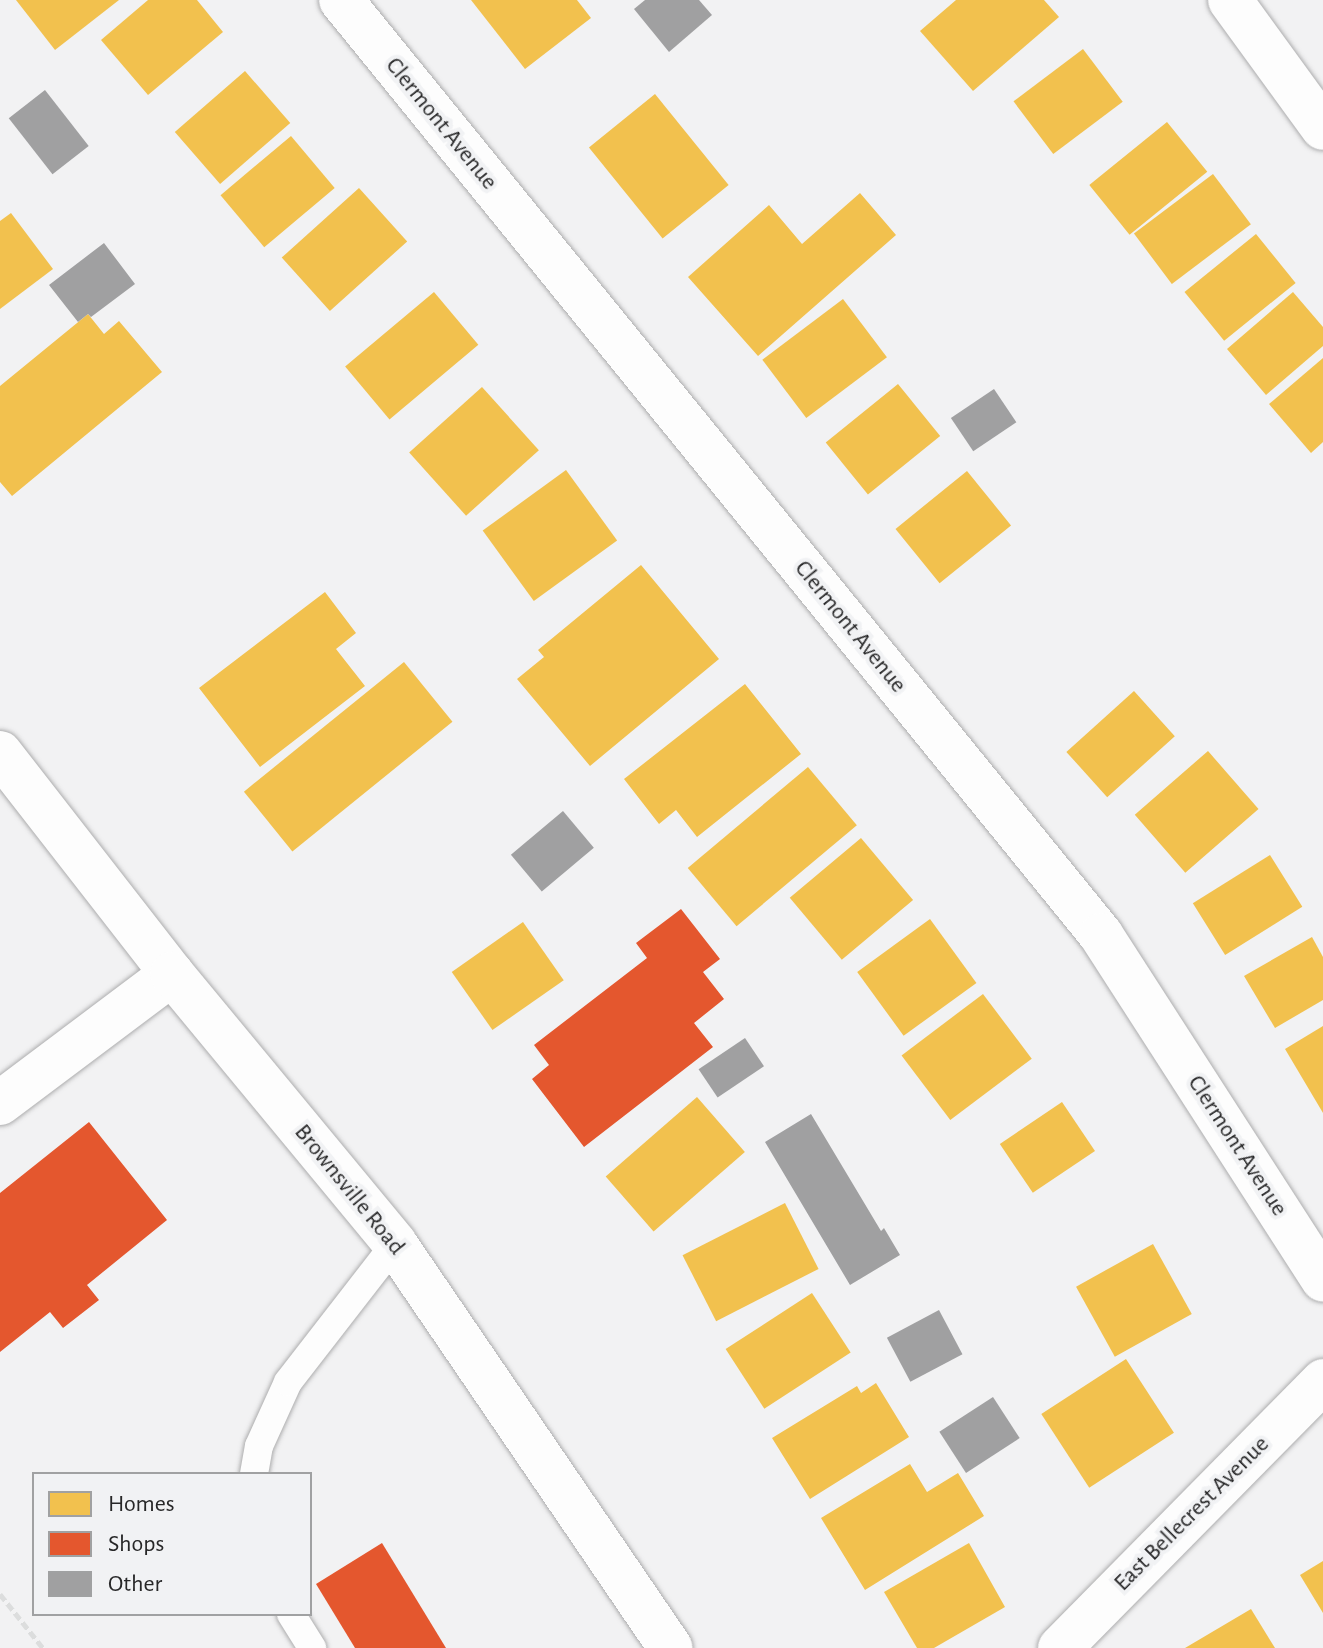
<!DOCTYPE html>
<style>
body{margin:0}
#map{position:relative;width:1323px;height:1648px;overflow:hidden;background:#f2f2f3;font-family:"Alegreya Sans",sans-serif}
div>[style]{position:absolute}
.homes>*{inset:0;background:#f2c14e;transform-origin:0 0}
.shops>*{inset:0;background:#e4572e}
.building>*{inset:0;background:#a0a0a1;transform-origin:0 0}
.path>*{height:5px;margin-top:-2.5px;transform-origin:0;background:repeating-linear-gradient(90deg,#dcdddd 0 8px,transparent 0 12px)}
.roads{filter:drop-shadow(0 0 2px #adadae) drop-shadow(0 0 2px #adadae)}
.lane>*{height:28px;margin:-14px;padding:0 14px;transform-origin:14px;border-radius:14px;background:#fdfdfd}
.street>*{height:44px;margin:-22px;padding:0 22px;transform-origin:22px;border-radius:22px;background:#fdfdfd}
.secondary>*{height:44px;margin:-22px;padding:0 22px;transform-origin:22px;border-radius:22px;background:#fdfdfd}
span{translate:-50% -50%;white-space:nowrap;text-align:center;line-height:1.15;-webkit-text-stroke:8px #f1f2f4;paint-order:stroke}
.street-label{font-size:24px;color:#272728}
.legend{position:absolute;left:32px;top:1472px;width:280px;height:144px;box-sizing:border-box;background:#f1f2f4;border:2px solid #a0a1a2;margin:0;padding:10px 14px;list-style:none;font-size:24px;color:#272728}
.legend li{display:flex;align-items:center;gap:16px;height:40px}
.legend b{width:40px;border:2px solid #a0a1a2}
</style>
<div id="map">
<div class="homes">
<div style="clip-path:polygon(16px 0,119px 0,55px 50px)"></div>
<div style="clip-path:polygon(148px 0,197px 0,223px 32px,148px 95px,101px 40px)"></div>
<div style="clip-path:polygon(471px 0,577px 0,591px 18px,525px 69px)"></div>
<div style="clip-path:polygon(956px 0,1044px 0,1059px 17px,973px 91px,920px 31px)"></div>
<div style="left:1083px;top:49px;width:66px;height:87px;rotate:53deg"></div>
<div style="left:245px;top:71px;width:69px;height:93px;rotate:49deg"></div>
<div style="left:655px;top:94px;width:117px;height:85px;rotate:51deg"></div>
<div style="left:1167px;top:122px;width:64px;height:100px;rotate:51deg"></div>
<div style="left:291px;top:136px;width:68px;height:92px;rotate:50deg"></div>
<div style="left:1213px;top:174px;width:63px;height:99px;rotate:53deg"></div>
<div style="left:359px;top:188px;width:72px;height:104px;rotate:48deg"></div>
<div style="clip-path:polygon(860px 193px,896px 235px,758px 356px,688px 277px,769px 205px,802px 244px)"></div>
<div style="clip-path:polygon(11px 213px,53px 269px,0 309px,0 221px)"></div>
<div style="left:1256px;top:234px;width:63px;height:92px;rotate:51deg"></div>
<div style="left:434px;top:292px;width:69px;height:116px;rotate:50deg"></div>
<div style="clip-path:polygon(1293px 292px,1323px 327px,1323px 346px,1266px 395px,1227px 349px)"></div>
<div style="left:843px;top:299px;width:73px;height:101px;rotate:53deg"></div>
<div style="clip-path:polygon(88px 314px,104px 334px,119px 321px,162px 372px,12px 496px,0 482px,0 386px)"></div>
<div style="clip-path:polygon(1323px 358px,1323px 442px,1311px 453px,1269px 404px)"></div>
<div style="left:898px;top:384px;width:67px;height:93px;rotate:51deg"></div>
<div style="left:482px;top:387px;width:85px;height:98px;rotate:48deg"></div>
<div style="left:566px;top:470px;width:87px;height:103px;rotate:54deg"></div>
<div style="left:967px;top:471px;width:70px;height:92px;rotate:51deg"></div>
<div style="clip-path:polygon(641px 565px,719px 659px,590px 766px,517px 679px,544px 657px,538px 650px)"></div>
<div style="clip-path:polygon(325px 592px,356px 633px,336px 649px,365px 686px,260px 767px,199px 688px)"></div>
<div style="left:404px;top:662px;width:77px;height:206px;rotate:51deg"></div>
<div style="clip-path:polygon(745px 684px,801px 754px,697px 837px,676px 810px,659px 824px,624px 779px)"></div>
<div style="left:1134px;top:691px;width:61px;height:91px;rotate:48deg"></div>
<div style="left:1208px;top:751px;width:77px;height:97px;rotate:49deg"></div>
<div style="left:808px;top:767px;width:76px;height:157px;rotate:50deg"></div>
<div style="left:861px;top:838px;width:81px;height:93px;rotate:50deg"></div>
<div style="left:1270px;top:855px;width:61px;height:91px;rotate:58deg"></div>
<div style="left:930px;top:919px;width:79px;height:90px;rotate:54deg"></div>
<div style="left:523px;top:922px;width:71px;height:87px;rotate:55deg"></div>
<div style="clip-path:polygon(1312px 937px,1323px 957px,1323px 1000px,1275px 1028px,1244px 976px)"></div>
<div style="left:983px;top:994px;width:81px;height:102px;rotate:53deg"></div>
<div style="clip-path:polygon(1323px 1026px,1323px 1113px,1285px 1049px)"></div>
<div style="left:697px;top:1097px;width:73px;height:121px;rotate:49deg"></div>
<div style="left:1062px;top:1102px;width:59px;height:75px;rotate:56deg"></div>
<div style="left:785px;top:1203px;width:74px;height:115px;rotate:63deg"></div>
<div style="left:1153px;top:1244px;width:80px;height:88px;rotate:61deg"></div>
<div style="left:812px;top:1293px;width:71px;height:103px;rotate:57deg"></div>
<div style="left:1126px;top:1359px;width:88px;height:101px;rotate:57deg"></div>
<div style="clip-path:polygon(876px 1383px,909px 1437px,810px 1499px,772px 1438px,857px 1386px,861px 1393px)"></div>
<div style="clip-path:polygon(910px 1464px,927px 1492px,958px 1473px,984px 1516px,865px 1590px,821px 1518px)"></div>
<div style="clip-path:polygon(969px 1543px,1005px 1607px,934px 1648px,917px 1648px,884px 1592px)"></div>
<div style="clip-path:polygon(1323px 1561px,1323px 1613px,1300px 1575px)"></div>
<div style="clip-path:polygon(1251px 1609px,1275px 1648px,1185px 1648px)"></div>
</div>
<div class="shops">
<div style="clip-path:polygon(681px 909px,720px 959px,703px 972px,724px 999px,694px 1023px,713px 1047px,584px 1147px,532px 1079px,549px 1065px,534px 1045px,647px 958px,636px 943px)"></div>
<div style="clip-path:polygon(89px 1122px,167px 1220px,87px 1285px,99px 1300px,63px 1328px,50px 1312px,0 1352px,0 1193px)"></div>
<div style="clip-path:polygon(382px 1543px,446px 1648px,355px 1648px,316px 1584px)"></div>
</div>
<div class="building">
<div style="clip-path:polygon(645px 0,699px 0,712px 15px,669px 52px,634px 9px)"></div>
<div style="left:45px;top:90px;width:71px;height:46px;rotate:52deg"></div>
<div style="clip-path:polygon(104px 243px,135px 284px,91px 317px,88px 314px,78px 322px,49px 285px)"></div>
<div style="left:994px;top:389px;width:40px;height:52px;rotate:56deg"></div>
<div style="left:563px;top:811px;width:48px;height:68px;rotate:50deg"></div>
<div style="left:745px;top:1038px;width:34px;height:56px;rotate:56deg"></div>
<div style="clip-path:polygon(811px 1114px,881px 1231px,884px 1228px,900px 1255px,850px 1285px,765px 1142px)"></div>
<div style="left:939px;top:1310px;width:50px;height:59px;rotate:62deg"></div>
<div style="left:993px;top:1397px;width:49px;height:64px;rotate:57deg"></div>
</div>
<div class="path">
<div style="left:0;top:1594px;width:69px;rotate:51.5deg"></div>
</div>
<div class="roads">
<div class="lane">
<div style="left:254px;top:1474px;width:28px;rotate:-80deg"></div>
<div style="left:259px;top:1446px;width:70px;rotate:-65.6deg"></div>
<div style="left:288px;top:1382px;width:175px;rotate:-52.2deg"></div>
<div style="left:291px;top:1614px;width:40px;rotate:58deg"></div>
</div>
<div class="street">
<div style="left:341px;top:0;width:1205px;rotate:50.89deg"></div>
<div style="left:1101px;top:935px;width:410px;rotate:57.2deg"></div>
<div style="left:1230px;top:0;width:158px;rotate:54deg"></div>
<div style="left:0;top:1103px;width:215px;rotate:-36.9deg"></div>
<div style="left:1060px;top:1648px;width:375px;rotate:-45.4deg"></div>
</div>
<div class="secondary">
<div style="left:0;top:753px;width:280px;rotate:52.1deg"></div>
<div style="left:172px;top:974px;width:350px;rotate:50.4deg"></div>
<div style="left:395px;top:1244px;width:489px;rotate:55.7deg"></div>
</div>
</div>
<div class="street-label">
<span style="left:441px;top:124px;rotate:51deg">Clermont Avenue</span>
<span style="left:850px;top:627px;rotate:51deg">Clermont Avenue</span>
<span style="left:1237px;top:1146px;rotate:57deg">Clermont Avenue</span>
<span style="left:349px;top:1190px;rotate:51deg">Brownsville Road</span>
<span style="left:1192px;top:1514px;rotate:-45deg">East Bellecrest Avenue</span>
</div>
<ul class="legend">
<li><b style="height:22px;background:#f2c14e"></b>Homes</li>
<li><b style="height:22px;background:#e4572e"></b>Shops</li>
<li><b style="height:22px;background:#a0a0a1"></b>Other</li>
</ul>
</div>
